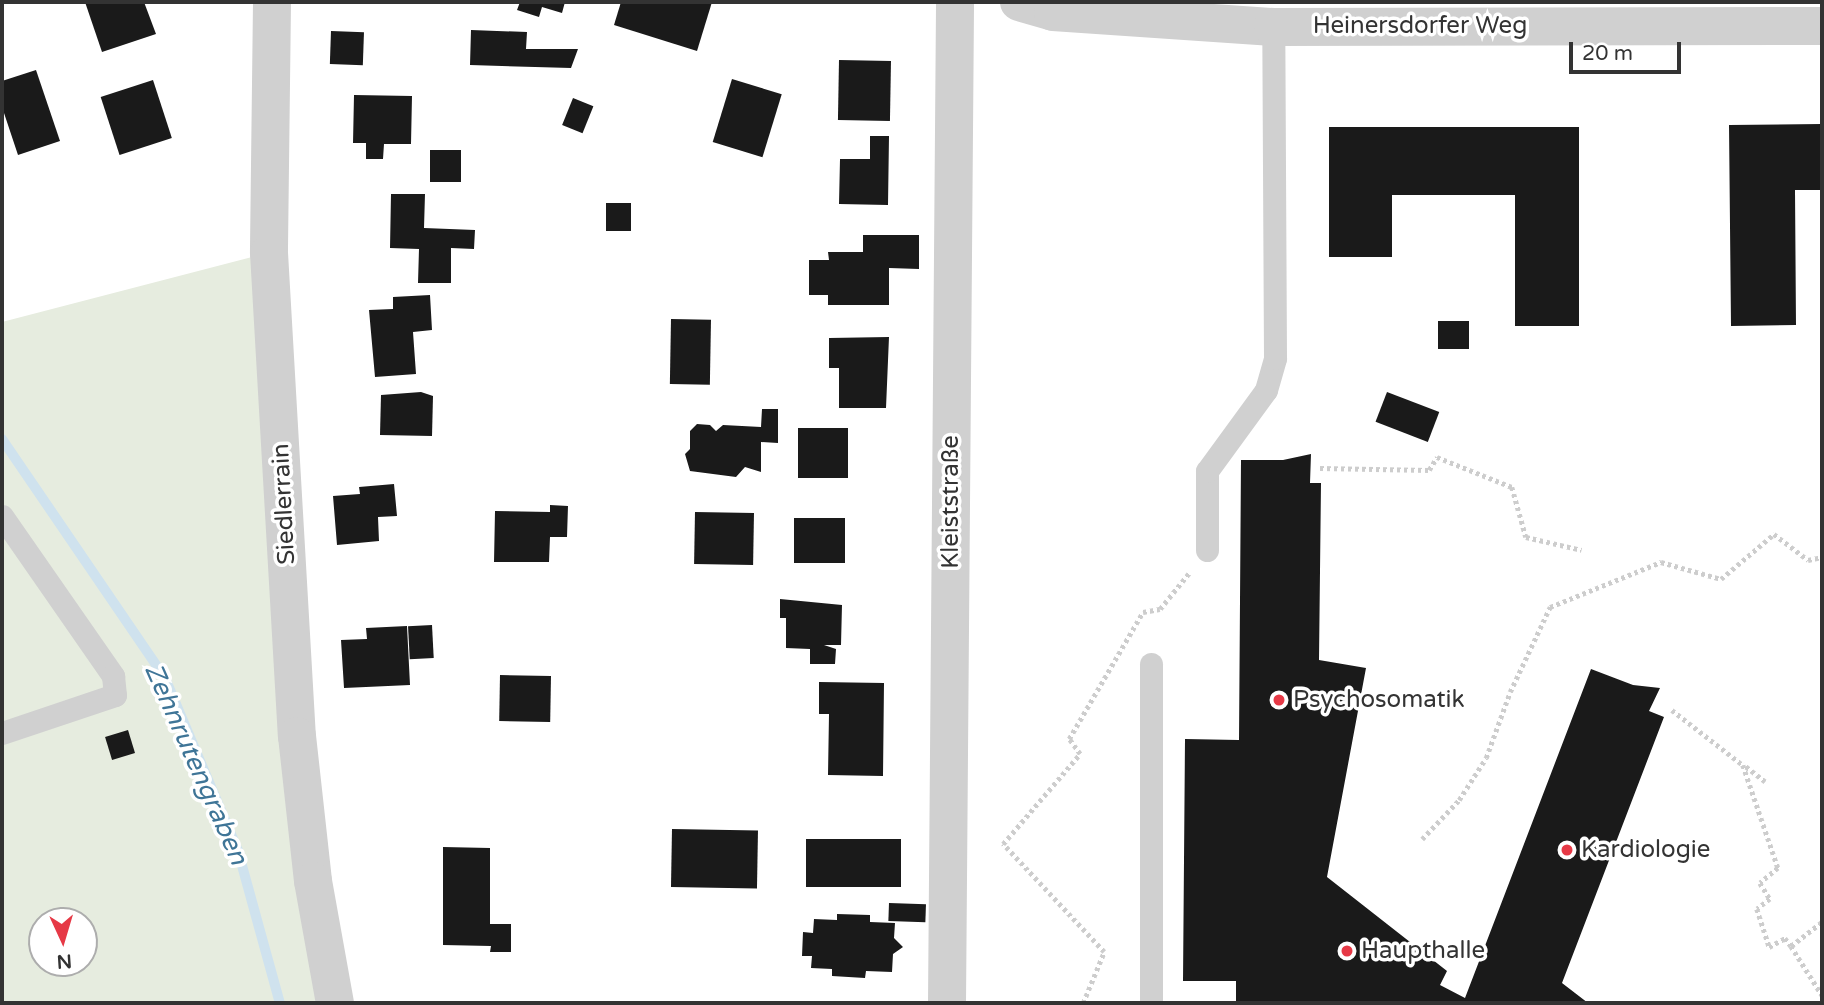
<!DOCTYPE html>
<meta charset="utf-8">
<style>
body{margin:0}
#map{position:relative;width:1824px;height:1005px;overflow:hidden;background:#fff;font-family:"Varela Round",sans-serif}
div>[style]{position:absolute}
.green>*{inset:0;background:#e6ecdf}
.stream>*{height:10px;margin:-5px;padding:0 5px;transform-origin:5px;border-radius:5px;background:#cfe2ee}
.building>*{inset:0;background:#1a1a1a;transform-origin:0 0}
.path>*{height:4.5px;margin-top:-2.25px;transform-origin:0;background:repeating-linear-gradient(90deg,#cdcdcd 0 3.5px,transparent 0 7px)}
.service>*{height:23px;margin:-11.5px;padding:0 11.5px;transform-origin:11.5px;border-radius:11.5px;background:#d0d0d0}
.minor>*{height:38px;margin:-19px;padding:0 19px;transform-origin:19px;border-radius:19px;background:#d0d0d0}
.dots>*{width:19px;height:19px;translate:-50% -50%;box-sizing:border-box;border:4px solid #fff;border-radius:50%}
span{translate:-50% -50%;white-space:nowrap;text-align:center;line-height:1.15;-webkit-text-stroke:7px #fff;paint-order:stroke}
.street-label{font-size:24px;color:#333}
.poi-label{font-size:24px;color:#333}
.left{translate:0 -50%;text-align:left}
.water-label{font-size:26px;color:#3f7597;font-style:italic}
.frame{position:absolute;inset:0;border:4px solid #333;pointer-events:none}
.north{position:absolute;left:28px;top:907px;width:70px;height:70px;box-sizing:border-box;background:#fff;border:2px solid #adadad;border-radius:50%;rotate:176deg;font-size:19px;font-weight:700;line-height:28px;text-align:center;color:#333}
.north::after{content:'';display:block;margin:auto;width:24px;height:32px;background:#e63946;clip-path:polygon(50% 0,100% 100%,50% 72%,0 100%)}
.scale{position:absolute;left:1569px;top:42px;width:112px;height:32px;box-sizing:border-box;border:4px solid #333;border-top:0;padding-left:9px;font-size:21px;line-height:24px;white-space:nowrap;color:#333;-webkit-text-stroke:5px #fff;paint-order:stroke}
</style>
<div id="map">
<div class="green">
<div style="clip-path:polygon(evenodd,252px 257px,335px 1003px,2px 1003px,2px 322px,252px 257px,42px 921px,84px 921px,84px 963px,42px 963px,42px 921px)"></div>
</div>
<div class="stream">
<div style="left:2px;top:439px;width:289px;rotate:55.7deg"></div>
<div style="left:165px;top:678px;width:188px;rotate:67.1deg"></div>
<div style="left:238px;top:851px;width:158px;rotate:74.6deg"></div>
</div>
<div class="building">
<div style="clip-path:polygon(85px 2px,144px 2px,156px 34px,102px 52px)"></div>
<div style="clip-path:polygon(520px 2px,565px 2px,562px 13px,542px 7px,539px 17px,517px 10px)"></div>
<div style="clip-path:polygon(621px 2px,712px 2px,697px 51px,614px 25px)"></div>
<div style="clip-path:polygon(471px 30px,527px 32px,526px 49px,578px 49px,571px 68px,470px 65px)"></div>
<div style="left:331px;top:31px;width:33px;height:33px;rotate:2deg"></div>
<div style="left:839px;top:60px;width:52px;height:60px;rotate:1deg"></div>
<div style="clip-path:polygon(36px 70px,60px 141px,18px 155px,2px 107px,2px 81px)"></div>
<div style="left:732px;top:79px;width:52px;height:66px;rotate:17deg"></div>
<div style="left:153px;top:80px;width:61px;height:55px;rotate:72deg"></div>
<div style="clip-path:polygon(354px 95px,412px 96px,411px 144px,384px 144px,383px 159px,366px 159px,366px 143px,353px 143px)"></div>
<div style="left:573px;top:98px;width:22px;height:29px;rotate:22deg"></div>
<div style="clip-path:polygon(1822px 124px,1822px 190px,1795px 190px,1796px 325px,1731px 326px,1729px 125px)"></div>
<div style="clip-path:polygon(1329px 127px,1579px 127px,1579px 326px,1515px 326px,1515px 195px,1392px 195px,1392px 257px,1329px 257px)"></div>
<div style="clip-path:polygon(870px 136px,889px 136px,888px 205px,839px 204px,840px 159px,870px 159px)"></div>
<div style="left:430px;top:150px;width:31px;height:32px"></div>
<div style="clip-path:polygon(391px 194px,425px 194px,424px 228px,475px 230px,474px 249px,451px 248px,451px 283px,418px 283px,419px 249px,390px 248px)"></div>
<div style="left:606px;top:203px;width:25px;height:28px"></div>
<div style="clip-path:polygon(863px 235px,919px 235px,919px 269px,889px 268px,889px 305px,828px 305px,828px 295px,809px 295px,809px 260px,829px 260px,828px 252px,863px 252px)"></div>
<div style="clip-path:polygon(430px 295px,432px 330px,413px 332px,416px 374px,375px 377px,369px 310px,393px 309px,393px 297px)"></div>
<div style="left:671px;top:319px;width:40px;height:65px;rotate:1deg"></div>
<div style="left:1438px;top:321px;width:31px;height:28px"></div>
<div style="clip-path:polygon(889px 337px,886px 408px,839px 408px,839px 368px,829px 368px,829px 338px)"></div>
<div style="clip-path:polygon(421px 392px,433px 396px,432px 436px,380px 435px,381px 395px)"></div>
<div style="left:1387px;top:392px;width:56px;height:32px;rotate:21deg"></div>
<div style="clip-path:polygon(762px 409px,778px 409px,778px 443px,761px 442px,761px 472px,745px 467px,736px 477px,690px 471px,685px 454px,690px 449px,690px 431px,697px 424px,710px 425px,716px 431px,723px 425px,761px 427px)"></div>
<div style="left:798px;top:428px;width:50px;height:50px"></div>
<div style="clip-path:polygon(1311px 454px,1310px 483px,1321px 483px,1319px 660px,1366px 668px,1327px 877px,1447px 971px,1440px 985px,1465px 998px,1591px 669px,1633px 685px,1660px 688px,1649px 711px,1664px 717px,1562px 983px,1588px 1003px,1236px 1003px,1236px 981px,1183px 981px,1185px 739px,1239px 740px,1241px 460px,1283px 460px)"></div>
<div style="clip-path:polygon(394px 484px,397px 516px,378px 517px,379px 541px,337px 545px,333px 496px,360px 494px,359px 487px)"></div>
<div style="clip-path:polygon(550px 505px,568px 506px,567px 537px,550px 537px,549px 562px,494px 562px,495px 511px,550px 512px)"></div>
<div style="left:695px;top:512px;width:59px;height:52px;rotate:1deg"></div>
<div style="left:794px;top:518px;width:51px;height:45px"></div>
<div style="clip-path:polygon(780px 599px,842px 605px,841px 645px,824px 645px,836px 649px,835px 664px,810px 664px,810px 649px,786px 648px,786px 618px,780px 618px)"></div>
<div style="left:432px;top:625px;width:33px;height:24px;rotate:87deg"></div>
<div style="clip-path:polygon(407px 626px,410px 685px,344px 688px,341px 640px,367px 639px,366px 628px)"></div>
<div style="left:500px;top:675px;width:51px;height:46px;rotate:1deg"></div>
<div style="clip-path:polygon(819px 682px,884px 683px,883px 776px,828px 775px,829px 714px,819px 714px)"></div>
<div style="left:128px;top:730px;width:24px;height:24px;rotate:73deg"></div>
<div style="left:672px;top:829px;width:86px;height:58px;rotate:1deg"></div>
<div style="left:806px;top:839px;width:95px;height:48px"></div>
<div style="clip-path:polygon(443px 847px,490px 848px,490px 924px,511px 924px,511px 952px,490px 952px,491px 946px,443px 945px)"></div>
<div style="left:889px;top:903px;width:37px;height:18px;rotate:2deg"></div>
<div style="clip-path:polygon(837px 914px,870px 915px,870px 922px,895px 923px,894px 938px,903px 947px,893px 954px,892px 972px,866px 971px,865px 978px,832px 976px,832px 969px,811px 968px,812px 956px,802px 956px,803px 932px,813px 933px,814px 919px,837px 920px)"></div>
</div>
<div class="path">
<div style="left:1320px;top:468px;width:109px;rotate:1.1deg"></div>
<div style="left:1429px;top:470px;width:15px;rotate:-58deg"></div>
<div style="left:1437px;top:457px;width:81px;rotate:21.8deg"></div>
<div style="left:1512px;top:487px;width:52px;rotate:74.4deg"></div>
<div style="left:1526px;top:537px;width:57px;rotate:13.1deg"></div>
<div style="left:1672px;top:710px;width:90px;rotate:37.8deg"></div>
<div style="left:1765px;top:782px;width:28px;rotate:-142deg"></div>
<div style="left:1743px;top:765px;width:109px;rotate:71.2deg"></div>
<div style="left:1778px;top:868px;width:23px;rotate:140deg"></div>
<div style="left:1760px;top:883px;width:19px;rotate:58deg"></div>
<div style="left:1770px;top:899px;width:16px;rotate:142deg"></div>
<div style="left:1757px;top:909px;width:40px;rotate:72deg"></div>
<div style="left:1769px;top:947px;width:18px;rotate:-29deg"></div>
<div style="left:1785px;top:938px;width:10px;rotate:53deg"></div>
<div style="left:1791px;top:946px;width:39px;rotate:-38deg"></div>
<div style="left:1422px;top:839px;width:54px;rotate:-46.5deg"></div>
<div style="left:1459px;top:800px;width:50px;rotate:-57.3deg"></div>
<div style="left:1486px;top:758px;width:70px;rotate:-70deg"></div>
<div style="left:1510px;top:692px;width:94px;rotate:-64.8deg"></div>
<div style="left:1550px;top:607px;width:120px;rotate:-22.1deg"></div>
<div style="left:1661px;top:562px;width:62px;rotate:15.8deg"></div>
<div style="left:1721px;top:579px;width:70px;rotate:-40.3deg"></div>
<div style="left:1774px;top:534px;width:43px;rotate:37.4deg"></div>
<div style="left:1808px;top:560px;width:14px;rotate:-12deg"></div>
<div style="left:1791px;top:946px;width:58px;rotate:57.7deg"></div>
<div style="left:1083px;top:1003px;width:55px;rotate:-67.6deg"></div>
<div style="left:1104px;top:952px;width:148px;rotate:-133.1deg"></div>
<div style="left:1003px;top:844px;width:118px;rotate:-49.5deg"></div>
<div style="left:1080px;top:754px;width:19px;rotate:-126deg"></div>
<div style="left:1069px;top:739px;width:147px;rotate:-59.8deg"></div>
<div style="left:1143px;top:612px;width:17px;rotate:-10deg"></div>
<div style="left:1160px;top:609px;width:46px;rotate:-51.1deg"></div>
</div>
<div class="service">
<div style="left:2px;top:516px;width:195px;rotate:55.2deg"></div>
<div style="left:113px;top:676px;width:19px;rotate:84deg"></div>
<div style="left:115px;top:695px;width:119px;rotate:161.4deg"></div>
<div style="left:1207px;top:550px;width:79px;rotate:-90deg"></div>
<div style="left:1207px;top:471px;width:100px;rotate:-53.9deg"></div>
<div style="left:1266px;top:390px;width:33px;rotate:-74deg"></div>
<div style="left:1275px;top:358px;width:331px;rotate:-90.3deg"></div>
<div style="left:1151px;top:1003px;width:339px;rotate:-90deg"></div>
</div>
<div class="minor">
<div style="left:272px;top:2px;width:251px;rotate:90.7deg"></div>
<div style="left:269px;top:253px;width:484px;rotate:86.7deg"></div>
<div style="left:297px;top:736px;width:146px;rotate:83.7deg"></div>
<div style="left:313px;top:881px;width:124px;rotate:79.8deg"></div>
<div style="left:1019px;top:2px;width:35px;rotate:16deg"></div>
<div style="left:1053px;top:12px;width:221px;rotate:3.9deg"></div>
<div style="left:1273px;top:27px;width:549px;rotate:-0.1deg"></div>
<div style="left:947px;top:1003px;width:1001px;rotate:-89.54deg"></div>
</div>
<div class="dots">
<div style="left:1279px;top:700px;background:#e63946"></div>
<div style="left:1567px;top:850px;background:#e63946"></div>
<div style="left:1347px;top:951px;background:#e63946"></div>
</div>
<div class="street-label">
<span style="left:1420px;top:26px">Heinersdorfer Weg</span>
<span style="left:951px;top:502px;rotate:-90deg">Kleiststraße</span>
<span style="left:284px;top:504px;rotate:-93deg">Siedlerrain</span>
</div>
<div class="poi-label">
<span class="left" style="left:1293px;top:700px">Psychosomatik</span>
<span class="left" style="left:1581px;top:850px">Kardiologie</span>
<span class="left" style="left:1361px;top:951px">Haupthalle</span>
</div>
<div class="water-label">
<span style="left:196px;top:764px;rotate:66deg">Zehnrutengraben</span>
</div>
<div class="frame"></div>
<div class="north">N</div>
<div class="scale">20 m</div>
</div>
